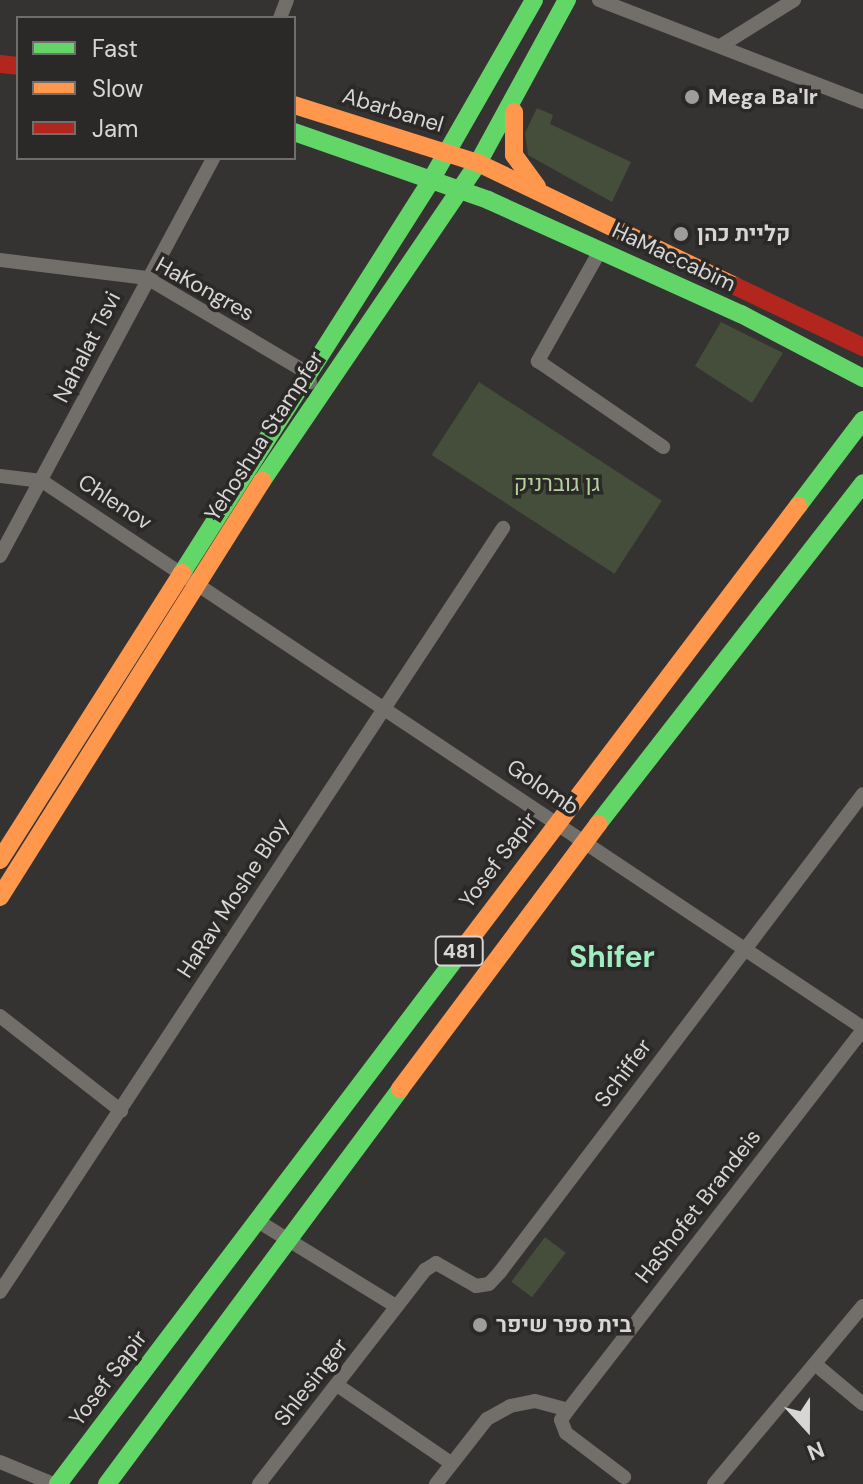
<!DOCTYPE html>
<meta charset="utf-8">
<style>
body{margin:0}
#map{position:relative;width:863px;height:1484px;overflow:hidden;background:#343332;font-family:"DM Sans",Heebo,sans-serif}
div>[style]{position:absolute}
.green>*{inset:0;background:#444e3a;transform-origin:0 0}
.street>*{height:14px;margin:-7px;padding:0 7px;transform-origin:7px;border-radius:7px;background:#726e6a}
.fast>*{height:18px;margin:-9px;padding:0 9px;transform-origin:9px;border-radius:9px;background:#63d668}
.slow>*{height:18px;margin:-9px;padding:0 9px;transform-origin:9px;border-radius:9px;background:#ff974d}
.jam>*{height:18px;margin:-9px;padding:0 9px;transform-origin:9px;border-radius:9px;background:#b3261e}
.dots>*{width:22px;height:22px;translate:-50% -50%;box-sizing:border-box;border:4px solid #2b2927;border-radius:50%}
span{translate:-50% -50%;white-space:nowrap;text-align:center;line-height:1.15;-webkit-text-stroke:7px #2b2927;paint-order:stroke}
.shield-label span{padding:2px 6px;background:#2b2927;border:2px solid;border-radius:6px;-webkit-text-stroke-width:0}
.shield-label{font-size:20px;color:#d7d6d5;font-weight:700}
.poi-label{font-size:22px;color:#d7d6d5;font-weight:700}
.left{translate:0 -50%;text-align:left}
.street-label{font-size:22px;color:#d7d6d5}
.park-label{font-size:22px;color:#b5d29c}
.district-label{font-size:30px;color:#9fedc0;font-weight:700}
.legend{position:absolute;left:16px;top:16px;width:280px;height:144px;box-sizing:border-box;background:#2b2927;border:2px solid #706e6d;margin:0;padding:10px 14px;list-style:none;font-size:24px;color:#d7d6d5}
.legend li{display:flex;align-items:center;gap:16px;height:40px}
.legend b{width:40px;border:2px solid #706e6d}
.north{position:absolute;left:767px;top:1388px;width:80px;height:80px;-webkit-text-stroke:6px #2b2927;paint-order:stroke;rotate:159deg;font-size:22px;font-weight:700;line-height:32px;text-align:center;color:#d7d6d5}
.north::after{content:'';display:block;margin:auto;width:28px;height:36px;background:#d7d6d5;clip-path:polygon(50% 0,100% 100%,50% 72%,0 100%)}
</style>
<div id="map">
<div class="green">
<div style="clip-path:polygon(537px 108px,553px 115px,550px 124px,631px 162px,612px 202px,528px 155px,525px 133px)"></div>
<div style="clip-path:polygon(721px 322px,783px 353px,752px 403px,695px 366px)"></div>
<div style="left:479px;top:382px;width:218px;height:87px;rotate:33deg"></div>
<div style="left:545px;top:1237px;width:26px;height:56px;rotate:37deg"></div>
</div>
<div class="street">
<div style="left:599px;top:0;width:283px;rotate:21.1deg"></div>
<div style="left:280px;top:18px;width:19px;rotate:-69deg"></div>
<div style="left:722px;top:45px;width:85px;rotate:-32deg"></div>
<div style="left:601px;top:249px;width:129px;rotate:119.4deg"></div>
<div style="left:538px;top:361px;width:152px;rotate:34.5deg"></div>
<div style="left:0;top:260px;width:148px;rotate:7deg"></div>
<div style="left:147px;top:278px;width:185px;rotate:30.6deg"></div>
<div style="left:306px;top:372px;width:11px;rotate:68deg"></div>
<div style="left:0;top:476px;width:42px;rotate:6.8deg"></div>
<div style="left:42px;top:481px;width:987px;rotate:33.67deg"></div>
<div style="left:0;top:556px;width:451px;rotate:-61.8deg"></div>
<div style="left:0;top:1016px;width:154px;rotate:38.1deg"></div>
<div style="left:256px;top:1220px;width:164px;rotate:31.6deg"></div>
<div style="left:0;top:1292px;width:915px;rotate:-56.64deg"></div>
<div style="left:815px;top:1364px;width:62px;rotate:39.8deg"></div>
<div style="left:337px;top:1385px;width:138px;rotate:34.4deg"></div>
<div style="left:568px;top:1410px;width:12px;rotate:125deg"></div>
<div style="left:561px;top:1420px;width:14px;rotate:69deg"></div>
<div style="left:566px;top:1433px;width:73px;rotate:37.2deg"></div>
<div style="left:0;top:1462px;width:57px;rotate:22.5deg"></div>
<div style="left:259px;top:1484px;width:271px;rotate:-52.2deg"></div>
<div style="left:425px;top:1270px;width:13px;rotate:-32deg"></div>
<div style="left:436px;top:1263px;width:46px;rotate:29.9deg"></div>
<div style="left:476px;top:1286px;width:13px;rotate:-9deg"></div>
<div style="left:489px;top:1284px;width:16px;rotate:-47deg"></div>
<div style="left:500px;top:1272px;width:600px;rotate:-52.79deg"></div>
<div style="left:436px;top:1484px;width:83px;rotate:-51.9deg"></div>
<div style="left:487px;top:1419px;width:26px;rotate:-29deg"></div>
<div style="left:510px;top:1406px;width:25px;rotate:-11deg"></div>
<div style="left:535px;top:1401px;width:34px;rotate:15deg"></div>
<div style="left:568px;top:1410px;width:481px;rotate:-52.2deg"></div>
<div style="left:714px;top:1484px;width:232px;rotate:-50.1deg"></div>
</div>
<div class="fast">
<div style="left:294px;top:132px;width:206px;rotate:19.3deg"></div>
<div style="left:488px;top:200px;width:277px;rotate:24.3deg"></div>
<div style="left:741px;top:314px;width:138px;rotate:27.7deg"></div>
<div style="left:262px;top:481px;width:384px;rotate:-55.8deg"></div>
<div style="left:478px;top:163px;width:186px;rotate:-61.4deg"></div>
<div style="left:798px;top:506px;width:108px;rotate:-52.9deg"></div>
<div style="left:182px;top:573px;width:465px;rotate:-57.6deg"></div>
<div style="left:431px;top:180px;width:207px;rotate:-60.2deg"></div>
<div style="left:598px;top:824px;width:432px;rotate:-52.1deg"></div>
<div style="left:58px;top:1484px;width:675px;rotate:-52.89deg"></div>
<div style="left:107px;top:1484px;width:492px;rotate:-53.4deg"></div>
</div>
<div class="slow">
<div style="left:294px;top:105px;width:193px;rotate:17.5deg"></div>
<div style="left:478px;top:163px;width:285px;rotate:25.6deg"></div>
<div style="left:514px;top:112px;width:43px;rotate:90deg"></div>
<div style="left:514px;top:155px;width:39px;rotate:54deg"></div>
<div style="left:0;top:860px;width:340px;rotate:-57.6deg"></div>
<div style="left:0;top:897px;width:492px;rotate:-57.8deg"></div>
<div style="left:465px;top:946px;width:552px;rotate:-52.88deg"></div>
<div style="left:400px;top:1089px;width:331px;rotate:-53.2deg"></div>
</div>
<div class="jam">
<div style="left:0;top:64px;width:18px;rotate:6deg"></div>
<div style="left:735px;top:286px;width:142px;rotate:25.5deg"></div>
</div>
<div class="dots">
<div style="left:692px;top:97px;background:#9e9d9c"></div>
<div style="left:681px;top:234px;background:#9e9d9c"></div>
<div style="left:480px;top:1325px;background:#9e9d9c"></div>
</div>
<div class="shield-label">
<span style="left:459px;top:951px">481</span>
</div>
<div class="poi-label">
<span class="left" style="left:708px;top:97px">Mega Ba'Ir</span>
<span class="left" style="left:697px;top:234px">קליית כהן</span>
<span class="left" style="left:496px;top:1325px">בית ספר שיפר</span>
</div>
<div class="street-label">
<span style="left:393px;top:110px;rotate:17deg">Abarbanel</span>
<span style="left:674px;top:257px;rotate:25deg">HaMaccabim</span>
<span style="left:205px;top:289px;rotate:29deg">HaKongres</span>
<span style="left:87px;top:347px;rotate:-63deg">Nahalat Tsvi</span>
<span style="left:264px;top:436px;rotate:-57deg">Yehoshua Stampfer</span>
<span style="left:115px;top:502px;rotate:33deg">Chlenov</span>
<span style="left:543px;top:787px;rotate:34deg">Golomb</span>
<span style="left:498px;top:860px;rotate:-53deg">Yosef Sapir</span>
<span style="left:233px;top:898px;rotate:-57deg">HaRav Moshe Bloy</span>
<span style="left:623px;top:1073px;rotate:-53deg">Schiffer</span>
<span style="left:698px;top:1206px;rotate:-52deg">HaShofet Brandeis</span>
<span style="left:108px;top:1378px;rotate:-53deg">Yosef Sapir</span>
<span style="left:311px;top:1382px;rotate:-52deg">Shlesinger</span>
</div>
<div class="park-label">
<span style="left:557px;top:484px">גן גוברניק</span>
</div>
<div class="district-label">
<span style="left:612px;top:957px">Shifer</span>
</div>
<ul class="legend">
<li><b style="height:10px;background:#63d668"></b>Fast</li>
<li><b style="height:10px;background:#ff974d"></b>Slow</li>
<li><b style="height:10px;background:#b3261e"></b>Jam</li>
</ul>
<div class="north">N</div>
</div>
